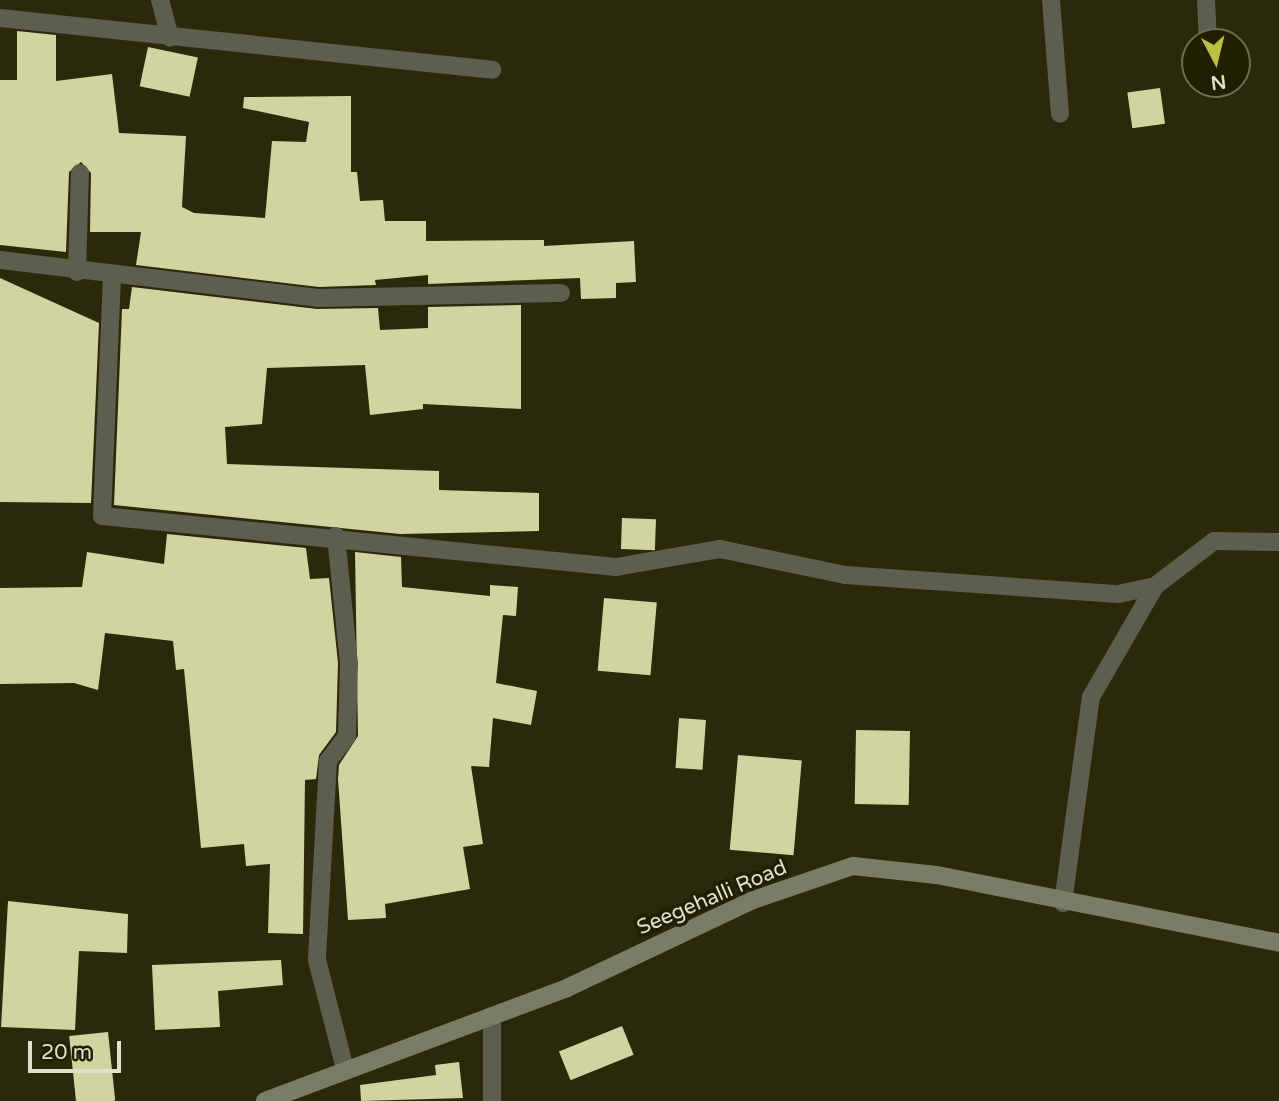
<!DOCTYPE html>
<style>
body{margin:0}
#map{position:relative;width:1279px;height:1101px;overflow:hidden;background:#292a09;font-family:"Varela Round",sans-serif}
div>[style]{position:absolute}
.building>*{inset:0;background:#d1d4a0;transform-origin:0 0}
.street>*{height:18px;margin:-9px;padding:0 9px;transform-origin:9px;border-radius:9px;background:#5d5e4f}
.secondary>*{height:18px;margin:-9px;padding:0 9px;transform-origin:9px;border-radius:9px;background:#7a7c65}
span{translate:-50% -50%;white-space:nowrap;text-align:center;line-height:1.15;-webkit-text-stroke:7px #1f2001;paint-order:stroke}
.street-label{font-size:21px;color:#dfe1ce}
.north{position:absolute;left:1181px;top:28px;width:70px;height:70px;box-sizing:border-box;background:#1f2001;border:2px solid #6c6d53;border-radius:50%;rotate:173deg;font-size:19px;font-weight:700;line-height:28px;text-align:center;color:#dfe1ce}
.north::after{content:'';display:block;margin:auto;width:24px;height:32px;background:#bdbf43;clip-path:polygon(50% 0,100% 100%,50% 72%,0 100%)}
.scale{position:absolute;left:28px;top:1041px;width:93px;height:32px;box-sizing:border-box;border:4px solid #dfe1ce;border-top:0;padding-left:9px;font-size:21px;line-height:24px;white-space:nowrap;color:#dfe1ce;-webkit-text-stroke:5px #1f2001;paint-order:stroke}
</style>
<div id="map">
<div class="building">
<div style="clip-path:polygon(17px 31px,56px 35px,56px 81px,112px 74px,119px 133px,186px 136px,182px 207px,194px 213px,265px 218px,272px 141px,306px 142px,309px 122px,243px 108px,244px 97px,351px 96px,351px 172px,357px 172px,360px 201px,383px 200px,385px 221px,426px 221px,426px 241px,544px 240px,544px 246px,634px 241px,636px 282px,616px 283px,616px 298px,581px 299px,580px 278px,428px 284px,428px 275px,375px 280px,376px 285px,319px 287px,136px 265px,141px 232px,90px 232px,91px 173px,81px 162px,69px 172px,66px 252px,0 245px,0 80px,17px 80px)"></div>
<div style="left:148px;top:47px;width:51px;height:40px;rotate:12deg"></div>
<div style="left:1160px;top:88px;width:36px;height:33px;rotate:82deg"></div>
<div style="clip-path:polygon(0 278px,99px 323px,91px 503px,0 502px)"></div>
<div style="clip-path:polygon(132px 287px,317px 309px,378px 308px,380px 330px,428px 328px,428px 307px,521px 305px,521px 409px,423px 404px,423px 409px,370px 415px,365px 365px,267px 368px,262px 424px,225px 427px,227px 464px,439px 471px,439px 490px,539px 493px,539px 531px,400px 534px,114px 505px,122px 309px,129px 309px)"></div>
<div style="left:622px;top:518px;width:34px;height:31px;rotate:2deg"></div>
<div style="clip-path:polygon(167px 534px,306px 548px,310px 579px,329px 578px,338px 663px,336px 732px,319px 755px,316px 779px,305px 780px,303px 934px,268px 933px,270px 864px,246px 866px,244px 844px,201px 848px,184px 669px,176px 670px,173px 641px,105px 633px,98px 690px,74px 683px,0 684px,0 588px,82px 587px,87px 552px,164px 564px)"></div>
<div style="clip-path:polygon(355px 552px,401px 557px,402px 587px,490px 596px,490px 585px,518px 587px,516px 616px,503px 615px,496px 683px,537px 691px,531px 725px,493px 718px,489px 767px,471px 766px,483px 844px,463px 847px,470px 889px,385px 904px,386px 918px,348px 920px,338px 779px,339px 765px,358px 736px)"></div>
<div style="left:604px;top:598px;width:53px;height:73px;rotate:5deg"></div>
<div style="left:679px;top:718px;width:27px;height:50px;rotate:4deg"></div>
<div style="left:856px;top:730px;width:54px;height:74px;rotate:1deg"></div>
<div style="left:738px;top:755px;width:64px;height:95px;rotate:5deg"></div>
<div style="clip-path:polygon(8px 901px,128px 914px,127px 953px,79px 951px,75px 1030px,1px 1027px)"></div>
<div style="clip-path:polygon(281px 960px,283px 985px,218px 991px,220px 1027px,155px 1030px,152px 965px)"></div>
<div style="left:622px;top:1026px;width:31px;height:68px;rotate:68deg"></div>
<div style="left:108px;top:1032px;width:69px;height:39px;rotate:84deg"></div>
<div style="clip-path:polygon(459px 1062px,463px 1098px,361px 1101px,360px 1085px,436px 1075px,435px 1065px)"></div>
</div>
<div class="street">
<div style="left:160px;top:0;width:39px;rotate:75deg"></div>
<div style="left:1051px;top:0;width:114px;rotate:85.5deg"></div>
<div style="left:1206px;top:0;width:42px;rotate:87.3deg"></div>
<div style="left:0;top:18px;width:495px;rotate:6deg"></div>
<div style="left:0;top:260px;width:320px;rotate:6.8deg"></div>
<div style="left:318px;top:298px;width:243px;rotate:-1.2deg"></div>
<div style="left:77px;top:272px;width:99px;rotate:-88.3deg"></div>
<div style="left:112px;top:277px;width:239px;rotate:92.4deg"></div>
<div style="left:102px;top:516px;width:517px;rotate:5.67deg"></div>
<div style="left:616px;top:567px;width:106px;rotate:-9.8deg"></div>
<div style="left:720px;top:549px;width:128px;rotate:11.7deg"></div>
<div style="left:845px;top:575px;width:274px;rotate:4deg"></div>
<div style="left:1118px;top:594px;width:38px;rotate:-12deg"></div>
<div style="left:1155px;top:586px;width:74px;rotate:-37.3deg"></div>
<div style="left:1214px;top:541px;width:65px;rotate:0.9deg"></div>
<div style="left:336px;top:536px;width:128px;rotate:84.2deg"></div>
<div style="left:349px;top:663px;width:73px;rotate:91.6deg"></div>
<div style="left:347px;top:736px;width:31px;rotate:127deg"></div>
<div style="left:328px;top:761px;width:199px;rotate:93.2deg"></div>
<div style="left:317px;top:960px;width:113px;rotate:75.6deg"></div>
<div style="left:1063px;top:903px;width:208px;rotate:-82.3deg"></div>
<div style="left:1091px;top:697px;width:128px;rotate:-60deg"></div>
<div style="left:492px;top:1016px;width:85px;rotate:90deg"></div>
</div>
<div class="secondary">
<div style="left:265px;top:1101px;width:322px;rotate:-20.5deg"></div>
<div style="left:567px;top:988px;width:206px;rotate:-25.3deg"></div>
<div style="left:753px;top:900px;width:106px;rotate:-18.8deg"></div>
<div style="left:853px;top:866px;width:84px;rotate:6.1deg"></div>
<div style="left:937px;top:875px;width:349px;rotate:11.2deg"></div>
</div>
<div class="street-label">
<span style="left:712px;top:898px;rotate:-23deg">Seegehalli Road</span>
</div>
<div class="north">N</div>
<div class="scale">20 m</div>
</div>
